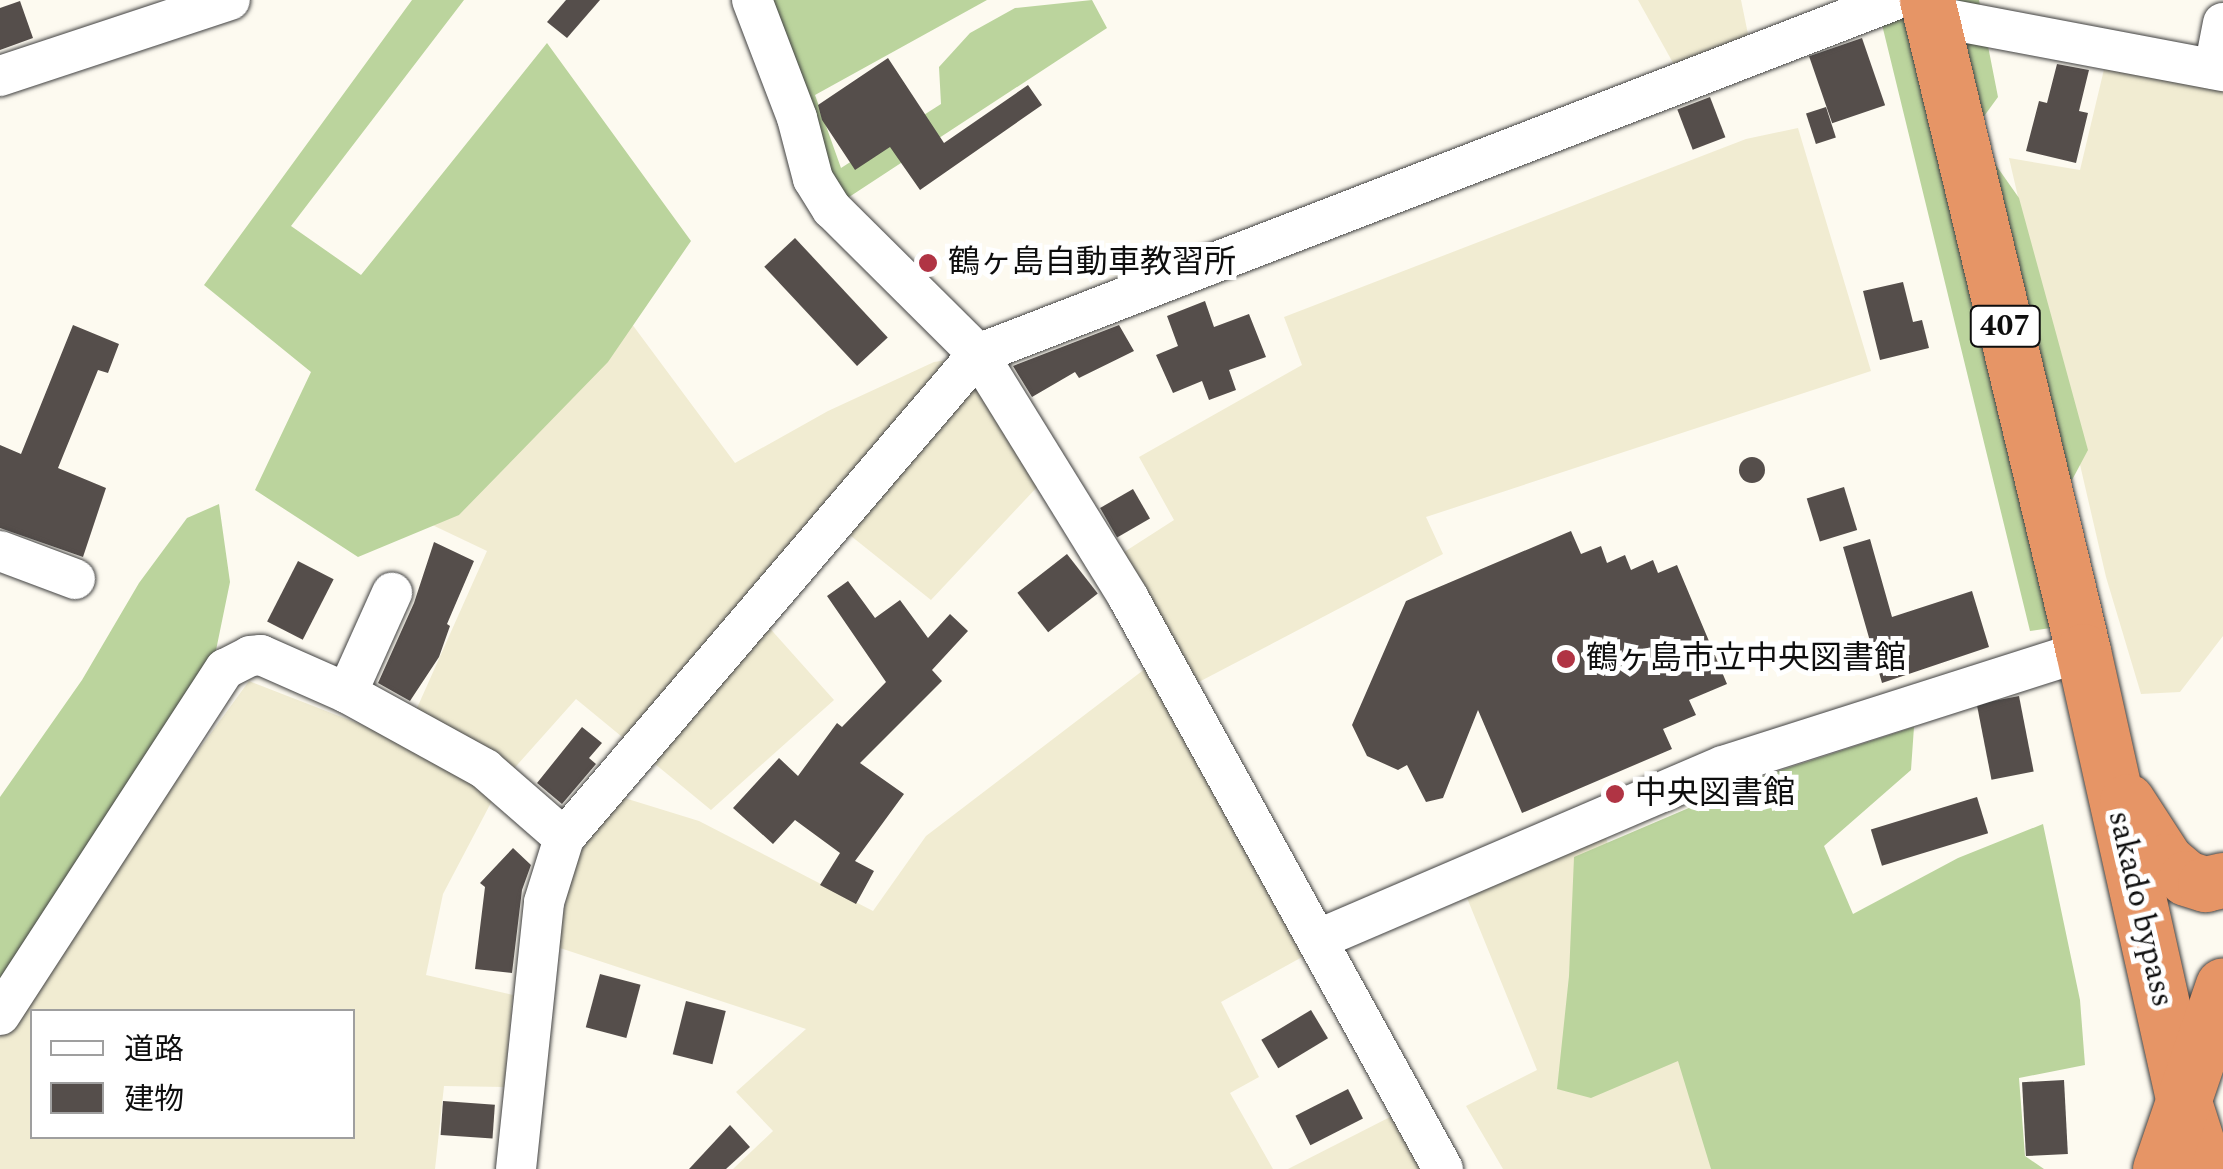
<!DOCTYPE html>
<meta charset="utf-8">
<style>
body{margin:0}
#map{position:relative;width:2223px;height:1169px;overflow:hidden;background:#fdfaf0;font-family:Spectral,"Noto Sans JP",serif}
div>[style]{position:absolute}
.farmland>*{inset:0;background:#f1ecd2}
.forest>*{inset:0;background:#bbd49d}
.building>*{inset:0;background:#554e4b;transform-origin:0 0}
.round{border-radius:50%}
.roads{filter:drop-shadow(0 0 2px #414141) drop-shadow(0 0 2px #414141)}
.minor>*{height:40px;margin:-20px;padding:0 20px;transform-origin:20px;border-radius:20px;background:#fff}
.highway>*{height:55px;margin:-27.5px;padding:0 27.5px;transform-origin:27.5px;border-radius:27.5px;background:#e69566}
.dots>*{width:28px;height:28px;translate:-50% -50%;box-sizing:border-box;border:5px solid #fff;border-radius:50%}
span{translate:-50% -50%;white-space:nowrap;text-align:center;line-height:1.15;-webkit-text-stroke:10px #fff;paint-order:stroke}
.shield-label span{padding:2px 8px;background:#fff;border:2px solid;border-radius:8px;-webkit-text-stroke-width:0}
.shield-label{font-size:30px;color:#0e0e0e;font-weight:700}
.poi-label{font-size:32px;color:#0e0e0e}
.left{translate:0 -50%;text-align:left}
.street-label{font-size:32px;color:#0e0e0e}
.legend{position:absolute;left:30px;top:1009px;width:325px;height:130px;box-sizing:border-box;background:#fff;border:2px solid #9f9f9f;margin:0;padding:12px 18px;list-style:none;font-size:30px;color:#0e0e0e}
.legend li{display:flex;align-items:center;gap:20px;height:50px}
.legend b{width:50px;border:2px solid #9f9f9f}
</style>
<div id="map">
<div class="farmland">
<div style="clip-path:polygon(1638px 0,1741px 0,1749px 39px,1677px 70px)"></div>
<div style="clip-path:polygon(2106px 61px,2223px 85px,2223px 636px,2180px 692px,2141px 694px,2106px 577px,2009px 158px,2080px 170px)"></div>
<div style="clip-path:polygon(1798px 128px,1871px 371px,1426px 517px,1443px 554px,1195px 684px,1118px 556px,1174px 520px,1139px 457px,1302px 365px,1284px 317px,1746px 139px)"></div>
<div style="clip-path:polygon(623px 312px,735px 463px,828px 411px,934px 362px,961px 358px,1039px 485px,931px 600px,826px 516px,749px 605px,834px 700px,711px 810px,576px 699px,510px 773px,413px 717px,487px 551px,426px 522px)"></div>
<div style="clip-path:polygon(1150px 665px,1304px 956px,1221px 1002px,1259px 1077px,1230px 1093px,1273px 1169px,733px 1169px,773px 1131px,736px 1092px,806px 1029px,557px 947px,573px 863px,618px 796px,699px 821px,873px 911px,926px 836px)"></div>
<div style="clip-path:polygon(evenodd,249px 681px,406px 742px,494px 797px,443px 894px,426px 975px,513px 995px,504px 1087px,444px 1086px,435px 1169px,0 1169px,0 1037px,130px 844px,249px 681px,32px 1012px,352px 1012px,352px 1136px,32px 1136px,32px 1012px)"></div>
<div style="clip-path:polygon(1604px 833px,1729px 1169px,1503px 1169px,1466px 1106px,1537px 1070px,1465px 893px)"></div>
<div style="clip-path:polygon(1394px 1115px,1422px 1169px,1288px 1169px)"></div>
</div>
<div class="forest">
<div style="clip-path:polygon(412px 0,464px 0,291px 226px,361px 275px,547px 43px,691px 241px,608px 362px,459px 515px,358px 557px,255px 490px,311px 372px,204px 285px)"></div>
<div style="clip-path:polygon(759px 0,987px 0,815px 95px,841px 168px,941px 104px,939px 67px,970px 33px,1015px 8px,1092px 0,1107px 28px,843px 201px)"></div>
<div style="clip-path:polygon(1876px 0,1979px 0,1998px 97px,1982px 119px,1993px 161px,2019px 198px,2088px 450px,2072px 480px,2038px 511px,2064px 626px,2030px 631px)"></div>
<div style="clip-path:polygon(219px 504px,230px 582px,214px 660px,0 1029px,0 797px,82px 680px,139px 583px,187px 518px)"></div>
<div style="clip-path:polygon(1914px 727px,1911px 770px,1824px 846px,1853px 914px,1958px 858px,2043px 824px,2080px 1000px,2085px 1065px,2019px 1078px,2025px 1156px,2044px 1169px,1711px 1169px,1678px 1061px,1591px 1098px,1557px 1089px,1569px 976px,1574px 857px,1766px 775px)"></div>
</div>
<div class="building">
<div style="clip-path:polygon(566px 0,600px 0,567px 38px,547px 22px)"></div>
<div style="clip-path:polygon(20px 1px,33px 38px,0 50px,0 8px)"></div>
<div style="left:1862px;top:38px;width:71px;height:56px;rotate:71deg"></div>
<div style="clip-path:polygon(888px 58px,944px 143px,1028px 85px,1042px 105px,920px 190px,890px 147px,855px 170px,822px 120px,818px 105px)"></div>
<div style="clip-path:polygon(2057px 64px,2089px 70px,2079px 111px,2088px 113px,2076px 163px,2026px 151px,2039px 101px,2047px 103px)"></div>
<div style="left:1710px;top:97px;width:43px;height:35px;rotate:69deg"></div>
<div style="left:1826px;top:107px;width:32px;height:21px;rotate:72deg"></div>
<div style="left:795px;top:238px;width:136px;height:42px;rotate:47deg"></div>
<div style="clip-path:polygon(1903px 282px,1913px 322px,1922px 320px,1929px 348px,1880px 360px,1863px 291px)"></div>
<div style="clip-path:polygon(1205px 301px,1214px 327px,1249px 314px,1266px 357px,1229px 370px,1236px 390px,1209px 400px,1202px 381px,1173px 393px,1156px 355px,1178px 346px,1167px 316px)"></div>
<div style="clip-path:polygon(73px 325px,119px 344px,108px 373px,98px 370px,58px 468px,106px 488px,83px 557px,0 528px,0 445px,21px 454px)"></div>
<div style="clip-path:polygon(1119px 325px,1134px 351px,1079px 378px,1075px 372px,1032px 397px,1013px 366px)"></div>
<div class="round" style="left:1739px;top:457px;width:26px;height:26px"></div>
<div style="left:1844px;top:487px;width:45px;height:39px;rotate:73deg"></div>
<div style="left:1133px;top:489px;width:34px;height:38px;rotate:60deg"></div>
<div style="clip-path:polygon(1571px 531px,1581px 554px,1601px 546px,1607px 563px,1625px 555px,1631px 570px,1653px 560px,1658px 573px,1677px 565px,1727px 684px,1689px 700px,1696px 715px,1663px 729px,1672px 749px,1522px 813px,1478px 710px,1443px 798px,1426px 802px,1407px 765px,1398px 770px,1367px 756px,1352px 725px,1406px 601px)"></div>
<div style="clip-path:polygon(1870px 539px,1892px 617px,1972px 591px,1989px 647px,1882px 683px,1843px 547px)"></div>
<div style="clip-path:polygon(434px 542px,474px 561px,447px 624px,450px 626px,439px 657px,410px 701px,378px 683px,414px 603px)"></div>
<div style="left:1067px;top:554px;width:50px;height:63px;rotate:52deg"></div>
<div style="left:298px;top:561px;width:40px;height:68px;rotate:27deg"></div>
<div style="clip-path:polygon(848px 581px,875px 618px,900px 600px,928px 638px,950px 614px,968px 631px,932px 670px,942px 681px,860px 763px,904px 794px,855px 861px,874px 871px,856px 904px,820px 885px,840px 853px,795px 820px,773px 844px,733px 808px,779px 758px,798px 776px,837px 723px,842px 727px,886px 682px,827px 596px)"></div>
<div style="left:2019px;top:696px;width:77px;height:43px;rotate:79deg"></div>
<div style="clip-path:polygon(582px 727px,602px 743px,589px 758px,596px 764px,562px 804px,537px 783px)"></div>
<div style="left:1977px;top:797px;width:38px;height:111px;rotate:73deg"></div>
<div style="clip-path:polygon(513px 848px,531px 865px,522px 890px,512px 973px,475px 969px,485px 887px,480px 883px)"></div>
<div style="left:600px;top:974px;width:42px;height:55px;rotate:15deg"></div>
<div style="left:686px;top:1001px;width:41px;height:55px;rotate:14deg"></div>
<div style="left:1311px;top:1010px;width:33px;height:58px;rotate:59deg"></div>
<div style="left:2064px;top:1080px;width:74px;height:42px;rotate:87deg"></div>
<div style="left:1348px;top:1089px;width:33px;height:59px;rotate:63deg"></div>
<div style="left:443px;top:1101px;width:52px;height:34px;rotate:4deg"></div>
<div style="clip-path:polygon(730px 1125px,750px 1147px,726px 1169px,689px 1169px)"></div>
</div>
<div class="roads">
<div class="minor">
<div style="left:752px;top:0;width:126px;rotate:69.1deg"></div>
<div style="left:797px;top:118px;width:63px;rotate:75.3deg"></div>
<div style="left:813px;top:179px;width:36px;rotate:58deg"></div>
<div style="left:832px;top:209px;width:206px;rotate:44.8deg"></div>
<div style="left:978px;top:354px;width:286px;rotate:58.3deg"></div>
<div style="left:1128px;top:597px;width:653px;rotate:61.16deg"></div>
<div style="left:1931px;top:16px;width:297px;rotate:10.7deg"></div>
<div style="left:2214px;top:69px;width:47px;rotate:-78.9deg"></div>
<div style="left:0;top:76px;width:242px;rotate:-18.3deg"></div>
<div style="left:0;top:551px;width:80px;rotate:20.5deg"></div>
<div style="left:347px;top:693px;width:110px;rotate:-65.8deg"></div>
<div style="left:1319px;top:939px;width:439px;rotate:-23.2deg"></div>
<div style="left:1723px;top:766px;width:378px;rotate:-17.7deg"></div>
<div style="left:0;top:1015px;width:413px;rotate:-57deg"></div>
<div style="left:225px;top:669px;width:28px;rotate:-27deg"></div>
<div style="left:250px;top:656px;width:11px;rotate:-5deg"></div>
<div style="left:261px;top:655px;width:94px;rotate:23.8deg"></div>
<div style="left:347px;top:693px;width:158px;rotate:28.8deg"></div>
<div style="left:485px;top:769px;width:105px;rotate:41.1deg"></div>
<div style="left:516px;top:1169px;width:268px;rotate:-84deg"></div>
<div style="left:544px;top:902px;width:67px;rotate:-72.6deg"></div>
<div style="left:564px;top:838px;width:637px;rotate:-49.46deg"></div>
<div style="left:978px;top:354px;width:983px;rotate:-21.11deg"></div>
</div>
<div class="highway">
<div style="left:1927px;top:0;width:669px;rotate:76.52deg"></div>
<div style="left:2083px;top:651px;width:462px;rotate:77.4deg"></div>
<div style="left:2184px;top:1102px;width:66px;rotate:72.4deg"></div>
<div style="left:2127px;top:801px;width:72px;rotate:57deg"></div>
<div style="left:2166px;top:861px;width:26px;rotate:40deg"></div>
<div style="left:2186px;top:878px;width:20px;rotate:18deg"></div>
<div style="left:2205px;top:884px;width:18px;rotate:-13deg"></div>
<div style="left:2160px;top:1169px;width:194px;rotate:-71.1deg"></div>
</div>
</div>
<div class="dots">
<div style="left:928px;top:263px;background:#b03444"></div>
<div style="left:1566px;top:659px;background:#b03444"></div>
<div style="left:1615px;top:794px;background:#b03444"></div>
</div>
<div class="shield-label">
<span style="left:2005px;top:326px">407</span>
</div>
<div class="poi-label">
<span class="left" style="left:948px;top:263px">鶴ヶ島自動車教習所</span>
<span class="left" style="left:1586px;top:659px">鶴ヶ島市立中央図書館</span>
<span class="left" style="left:1635px;top:794px">中央図書館</span>
</div>
<div class="street-label">
<span style="left:2140px;top:909px;rotate:77deg">sakado bypass</span>
</div>
<ul class="legend">
<li><b style="height:12px;background:#fff"></b>道路</li>
<li><b style="height:28px;background:#554e4b"></b>建物</li>
</ul>
</div>
